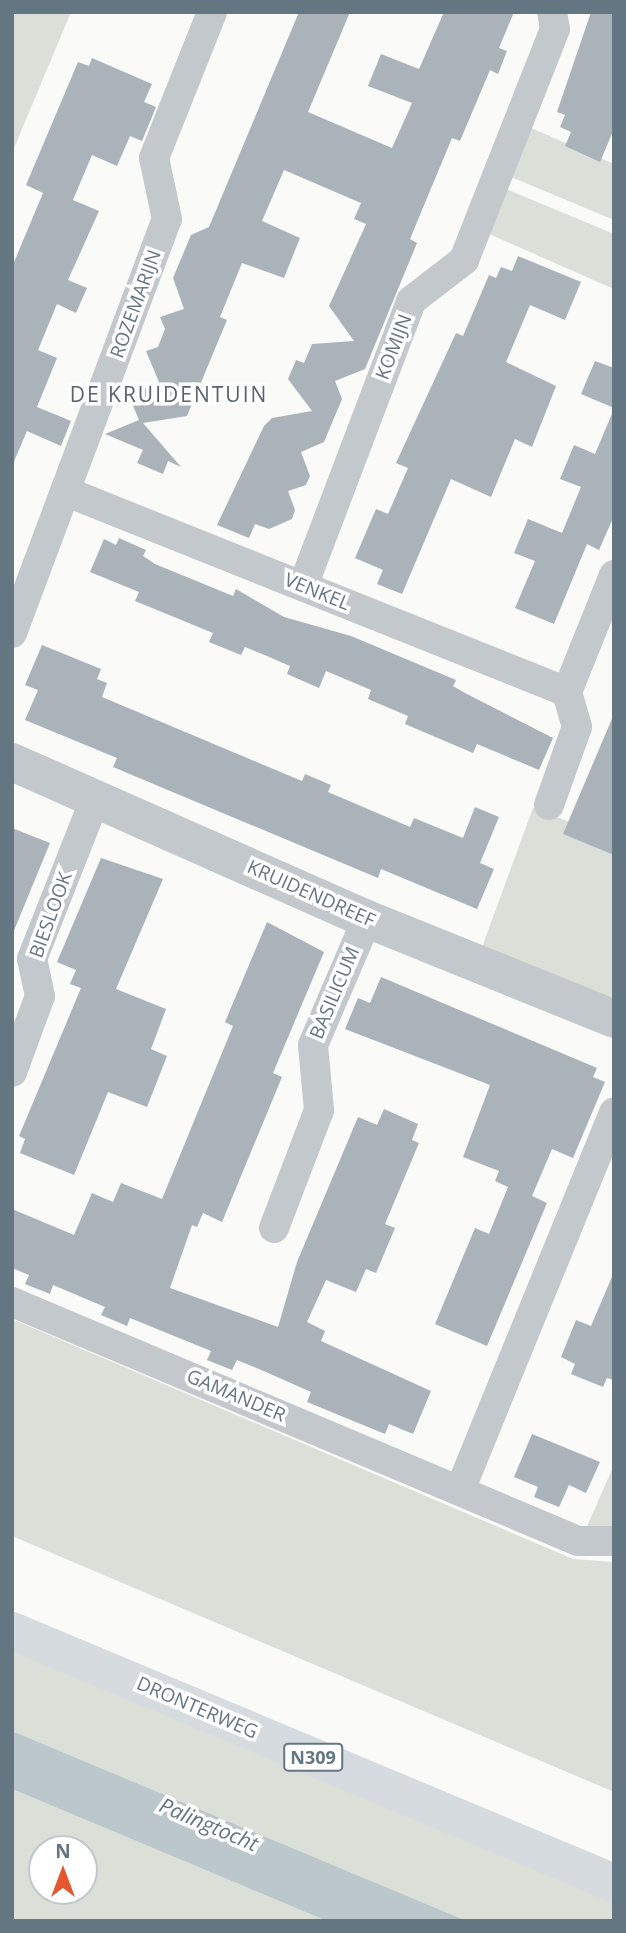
<!DOCTYPE html>
<style>
body{margin:0}
#map{position:relative;width:626px;height:1933px;overflow:hidden;background:#fafaf8;font-family:"Open Sans",sans-serif}
div>[style]{position:absolute}
.green>*{inset:0;background:#dadfd7}
.water>*{inset:0;background:#bbc7cb}
.building>*{inset:0;background:#aab3b9}
.minor>*{height:30px;margin:-15px;padding:0 15px;transform-origin:15px;border-radius:15px;background:#c3c8cc}
.tertiary>*{height:38px;margin:-19px;padding:0 19px;transform-origin:19px;border-radius:19px;background:#c3c8cc}
.primary>*{height:38px;margin:-19px;padding:0 19px;transform-origin:19px;border-radius:19px;background:#d6dbdf}
span{translate:-50% -50%;white-space:nowrap;text-align:center;line-height:1.15;-webkit-text-stroke:7px #fff;paint-order:stroke}
.shield-label span{padding:2px 5px;background:#fff;border:2px solid;border-radius:5px;-webkit-text-stroke-width:0}
.shield-label{font-size:18px;color:#657683;font-weight:700}
.street-label{font-size:19px;color:#657683}
.neighbourhood-label{font-size:21px;color:#57646e;letter-spacing:2px}
.water-label{font-size:21px;color:#60757c;font-style:italic}
.frame{position:absolute;inset:0;border:14px solid #657683;pointer-events:none}
.north{position:absolute;left:28px;top:1835px;width:70px;height:70px;box-sizing:border-box;background:#fff;border:2px solid #c1c8cd;border-radius:50%;rotate:0deg;font-size:19px;font-weight:700;line-height:28px;text-align:center;color:#657683}
.north::after{content:'';display:block;margin:auto;width:24px;height:32px;background:#e4572e;clip-path:polygon(50% 0,100% 100%,50% 72%,0 100%)}
</style>
<div id="map">
<div class="green">
<div style="clip-path:polygon(12px 12px,71px 12px,12px 153px)"></div>
<div style="clip-path:polygon(531px 128px,614px 164px,614px 220px,511px 177px)"></div>
<div style="clip-path:polygon(506px 189px,614px 234px,614px 289px,489px 234px)"></div>
<div style="clip-path:polygon(533px 808px,614px 839px,614px 1003px,482px 947px)"></div>
<div style="clip-path:polygon(12px 1319px,573px 1559px,614px 1562px,614px 1792px,12px 1536px)"></div>
<div style="clip-path:polygon(614px 1465px,614px 1537px,585px 1531px)"></div>
<div style="clip-path:polygon(12px 1651px,614px 1903px,614px 1921px,467px 1921px,12px 1731px)"></div>
<div style="clip-path:polygon(evenodd,12px 1789px,327px 1921px,12px 1921px,12px 1789px,42px 1849px,84px 1849px,84px 1891px,42px 1891px,42px 1849px)"></div>
</div>
<div class="water">
<div style="clip-path:polygon(12px 1731px,467px 1921px,327px 1921px,12px 1789px)"></div>
</div>
<div class="building">
<div style="clip-path:polygon(299px 12px,350px 12px,308px 112px,392px 148px,412px 103px,368px 86px,381px 54px,419px 69px,444px 12px,514px 12px,499px 48px,507px 51px,498px 74px,490px 70px,460px 141px,452px 138px,410px 239px,417px 243px,365px 369px,335px 381px,342px 399px,324px 442px,301px 452px,310px 476px,306px 485px,288px 491px,295px 510px,292px 519px,269px 529px,255px 524px,249px 538px,217px 525px,264px 426px,272px 418px,312px 411px,288px 379px,296px 360px,304px 363px,312px 344px,354px 341px,329px 306px,366px 224px,354px 219px,361px 203px,284px 170px,262px 221px,300px 238px,284px 278px,242px 263px,220px 317px,227px 320px,187px 416px,143px 423px,181px 467px,168px 461px,163px 474px,137px 463px,143px 450px,105px 434px,139px 420px,131px 401px,135px 392px,159px 382px,146px 351px,158px 347px,165px 329px,160px 317px,184px 309px,173px 278px,191px 235px,209px 227px)"></div>
<div style="clip-path:polygon(591px 12px,614px 12px,614px 129px,600px 162px,565px 146px,571px 132px,560px 127px,565px 115px,557px 112px)"></div>
<div style="clip-path:polygon(92px 58px,152px 84px,144px 102px,156px 107px,142px 141px,130px 136px,117px 166px,92px 155px,73px 200px,99px 211px,68px 280px,87px 288px,76px 313px,57px 304px,38px 350px,57px 358px,37px 407px,71px 421px,61px 446px,27px 431px,12px 466px,12px 267px,43px 193px,26px 185px,78px 62px,89px 66px)"></div>
<div style="clip-path:polygon(518px 256px,581px 282px,565px 320px,530px 305px,506px 362px,556px 386px,532px 447px,515px 439px,491px 497px,451px 479px,402px 594px,377px 584px,383px 570px,355px 558px,376px 509px,388px 514px,408px 468px,396px 463px,456px 333px,463px 336px,489px 275px,496px 278px,501px 267px,512px 271px)"></div>
<div style="clip-path:polygon(595px 361px,614px 368px,614px 408px,581px 394px)"></div>
<div style="clip-path:polygon(614px 409px,614px 516px,599px 550px,587px 544px,554px 624px,515px 608px,535px 561px,514px 553px,528px 519px,562px 533px,581px 487px,560px 479px,574px 445px,595px 454px)"></div>
<div style="clip-path:polygon(119px 538px,146px 550px,143px 556px,155px 564px,233px 596px,236px 589px,284px 617px,351px 636px,456px 680px,453px 686px,465px 693px,553px 738px,539px 770px,477px 744px,473px 753px,405px 724px,408px 716px,368px 699px,371px 690px,326px 671px,319px 688px,287px 674px,290px 666px,267px 656px,245px 647px,241px 655px,209px 642px,213px 633px,135px 601px,139px 592px,90px 572px,104px 539px,116px 545px)"></div>
<div style="clip-path:polygon(42px 645px,101px 669px,97px 679px,107px 683px,102px 697px,302px 781px,305px 774px,331px 785px,328px 792px,410px 827px,414px 818px,463px 838px,475px 807px,499px 817px,480px 863px,494px 869px,477px 909px,381px 869px,378px 878px,113px 767px,117px 758px,25px 720px,38px 690px,25px 685px)"></div>
<div style="clip-path:polygon(614px 714px,614px 855px,563px 834px)"></div>
<div style="clip-path:polygon(12px 828px,50px 843px,13px 933px,12px 933px)"></div>
<div style="clip-path:polygon(101px 858px,163px 879px,116px 989px,166px 1009px,151px 1049px,167px 1056px,147px 1107px,108px 1092px,74px 1175px,20px 1153px,25px 1139px,19px 1136px,81px 988px,70px 984px,76px 970px,57px 962px)"></div>
<div style="clip-path:polygon(267px 922px,324px 952px,273px 1073px,282px 1077px,222px 1222px,203px 1213px,197px 1227px,192px 1225px,170px 1288px,278px 1327px,297px 1262px,358px 1117px,377px 1125px,384px 1109px,418px 1124px,412px 1140px,419px 1143px,385px 1224px,395px 1228px,376px 1273px,366px 1269px,356px 1292px,326px 1280px,307px 1322px,325px 1331px,321px 1341px,431px 1391px,413px 1434px,389px 1424px,385px 1434px,307px 1402px,311px 1392px,266px 1372px,237px 1360px,232px 1370px,207px 1360px,211px 1351px,130px 1318px,127px 1326px,101px 1315px,105px 1307px,53px 1285px,50px 1294px,25px 1284px,29px 1275px,12px 1268px,12px 1209px,74px 1235px,92px 1193px,113px 1202px,121px 1183px,162px 1199px,233px 1026px,225px 1022px)"></div>
<div style="clip-path:polygon(381px 977px,597px 1068px,593px 1077px,605px 1082px,573px 1158px,552px 1149px,532px 1196px,547px 1203px,487px 1346px,435px 1324px,475px 1228px,489px 1234px,508px 1187px,495px 1181px,499px 1171px,463px 1157px,490px 1085px,345px 1029px,358px 998px,370px 1003px)"></div>
<div style="clip-path:polygon(614px 1272px,614px 1380px,607px 1378px,603px 1387px,571px 1374px,575px 1364px,561px 1357px,576px 1320px,591px 1326px)"></div>
<div style="clip-path:polygon(532px 1434px,600px 1462px,586px 1493px,569px 1485px,559px 1507px,534px 1497px,538px 1487px,514px 1477px)"></div>
</div>
<div class="minor">
<div style="left:67px;top:492px;width:539px;rotate:21.8deg"></div>
<div style="left:567px;top:692px;width:126px;rotate:-68.1deg"></div>
<div style="left:303px;top:586px;width:305px;rotate:-69.2deg"></div>
<div style="left:411px;top:301px;width:67px;rotate:-37.7deg"></div>
<div style="left:464px;top:260px;width:248px;rotate:-68.5deg"></div>
<div style="left:555px;top:29px;width:17px;rotate:-100deg"></div>
<div style="left:12px;top:633px;width:442px;rotate:-69.5deg"></div>
<div style="left:167px;top:219px;width:62px;rotate:-102deg"></div>
<div style="left:154px;top:158px;width:157px;rotate:-68.3deg"></div>
<div style="left:549px;top:805px;width:83px;rotate:-70.3deg"></div>
<div style="left:577px;top:727px;width:36px;rotate:-106deg"></div>
<div style="left:12px;top:1072px;width:81px;rotate:-69.8deg"></div>
<div style="left:40px;top:996px;width:38px;rotate:-102deg"></div>
<div style="left:32px;top:959px;width:172px;rotate:-68.5deg"></div>
<div style="left:274px;top:1228px;width:126px;rotate:-69.1deg"></div>
<div style="left:319px;top:1110px;width:65px;rotate:-95.3deg"></div>
<div style="left:313px;top:1045px;width:137px;rotate:-66.8deg"></div>
<div style="left:12px;top:1302px;width:614px;rotate:22.89deg"></div>
<div style="left:578px;top:1541px;width:36px"></div>
<div style="left:460px;top:1490px;width:408px;rotate:-67.8deg"></div>
</div>
<div class="tertiary">
<div style="left:12px;top:762px;width:388px;rotate:23.9deg"></div>
<div style="left:367px;top:919px;width:266px;rotate:22deg"></div>
</div>
<div class="primary">
<div style="left:12px;top:1631px;width:653px;rotate:22.71deg"></div>
</div>
<div class="shield-label">
<span style="left:313px;top:1757px">N309</span>
</div>
<div class="street-label">
<span style="left:136px;top:304px;rotate:-70deg">ROZEMARIJN</span>
<span style="left:394px;top:347px;rotate:-69deg">KOMIJN</span>
<span style="left:317px;top:592px;rotate:22deg">VENKEL</span>
<span style="left:311px;top:894px;rotate:24deg">KRUIDENDREEF</span>
<span style="left:51px;top:915px;rotate:-70deg">BIESLOOK</span>
<span style="left:335px;top:993px;rotate:-67deg">BASILICUM</span>
<span style="left:236px;top:1396px;rotate:23deg">GAMANDER</span>
<span style="left:197px;top:1708px;rotate:23deg">DRONTERWEG</span>
</div>
<div class="neighbourhood-label">
<span style="left:169px;top:394px">DE KRUIDENTUIN</span>
</div>
<div class="water-label">
<span style="left:209px;top:1824px;rotate:23deg">Palingtocht</span>
</div>
<div class="frame"></div>
<div class="north">N</div>
</div>
